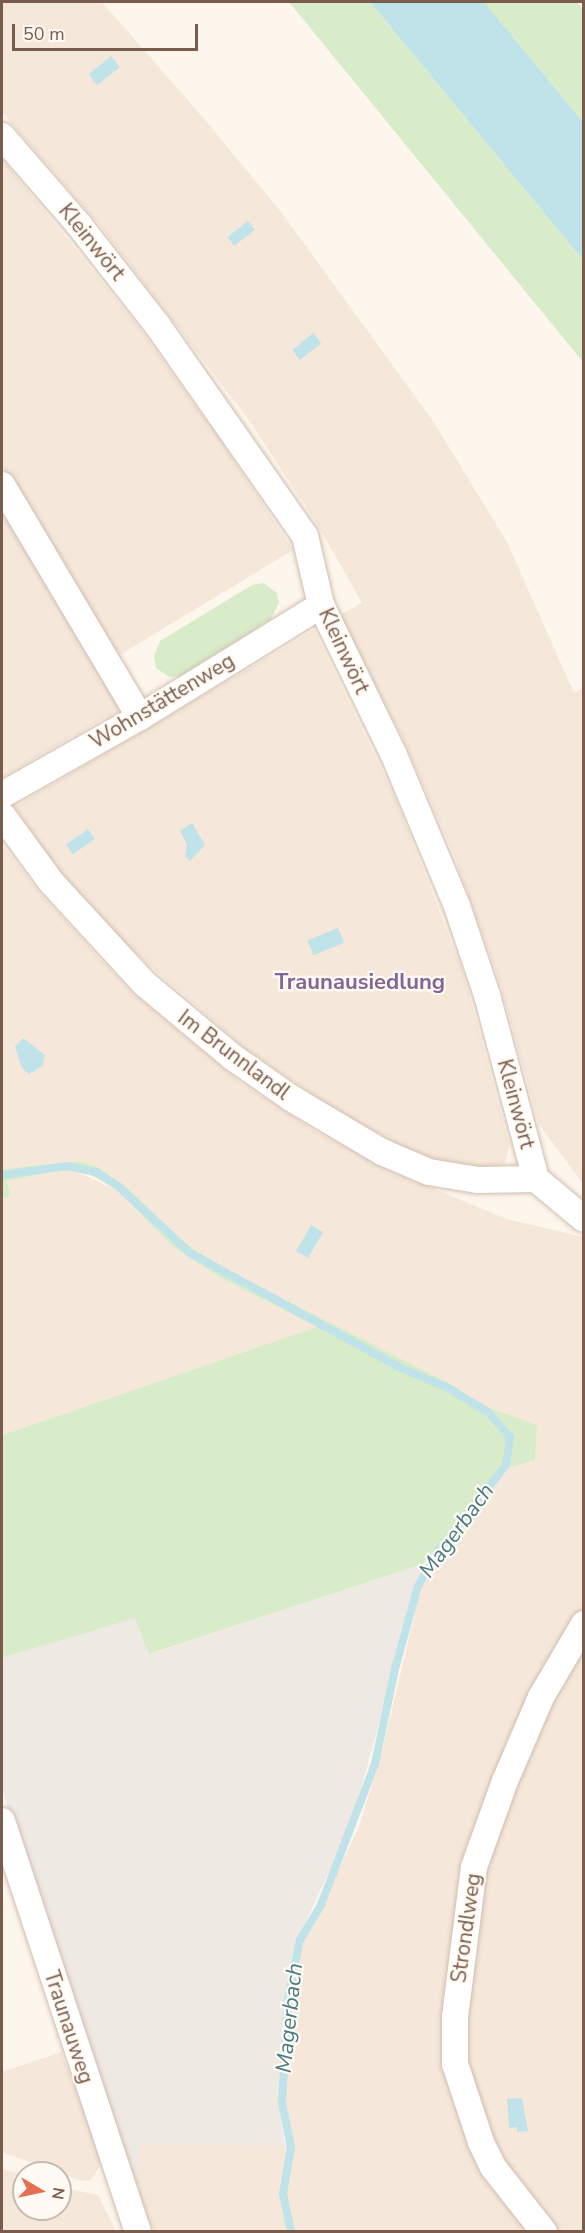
<!DOCTYPE html>
<meta charset="utf-8">
<style>
body{margin:0}
#map{position:relative;width:585px;height:2233px;overflow:hidden;background:#fdf6ec;font-family:"Nunito Sans",sans-serif}
div>[style]{position:absolute}
.residential>*{inset:0;background:#f5e8da}
.industrial>*{inset:0;background:#efe9e4}
.green>*{inset:0;background:#d8ecc9}
.water>*{inset:0;background:#bfe3e8;transform-origin:0 0}
.stream>*{height:8px;margin:-4px;padding:0 4px;transform-origin:4px;border-radius:4px;background:#bfe3e8}
.roads{filter:drop-shadow(0 0 2px #d1beb0) drop-shadow(0 0 2px #d1beb0)}
.minor>*{height:26px;margin:-13px;padding:0 13px;transform-origin:13px;border-radius:13px;background:#fff}
span{translate:-50% -50%;white-space:nowrap;text-align:center;line-height:1.15;-webkit-text-stroke:4.5px #fffaf3;paint-order:stroke}
.street-label{font-size:21px;color:#7a5c4d}
.neighbourhood-label{font-size:22px;color:#846695;font-weight:700}
.water-label{font-size:22px;color:#437c86;font-style:italic}
.frame{position:absolute;inset:0;border:3px solid #7a5c4d;pointer-events:none}
.north{position:absolute;left:12px;top:2161px;width:60px;height:60px;box-sizing:border-box;background:#fffaf3;border:2px solid #cabbb1;border-radius:50%;rotate:99deg;font-size:16px;font-weight:700;line-height:24px;text-align:center;color:#7a5c4d}
.north::after{content:'';display:block;margin:auto;width:21px;height:27px;background:#e76f51;clip-path:polygon(50% 0,100% 100%,50% 72%,0 100%)}
.scale{position:absolute;left:12px;top:24px;width:186px;height:27px;box-sizing:border-box;border:3px solid #7a5c4d;border-top:0;padding-left:8px;font-size:18px;line-height:21px;white-space:nowrap;color:#7a5c4d;-webkit-text-stroke:4px #fffaf3;paint-order:stroke}
</style>
<div id="map">
<div class="residential">
<div style="clip-path:polygon(2px 2px,102px 2px,206px 121px,281px 212px,433px 421px,507px 542px,574px 693px,583px 688px,583px 1184px,539px 1124px,499px 980px,453px 852px,403px 739px,339px 615px,362px 603px,316px 522px,246px 416px,101px 227px,2px 112px)"></div>
<div style="clip-path:polygon(2px 159px,138px 326px,218px 436px,293px 550px,113px 659px,2px 467px)"></div>
<div style="clip-path:polygon(2px 508px,121px 709px,2px 777px)"></div>
<div style="clip-path:polygon(314px 630px,396px 800px,464px 975px,509px 1144px,506px 1162px,498px 1167px,481px 1168px,438px 1161px,401px 1146px,330px 1106px,245px 1048px,117px 937px,68px 884px,14px 807px)"></div>
<div style="clip-path:polygon(2px 844px,40px 893px,130px 991px,244px 1085px,317px 1132px,393px 1172px,507px 1219px,583px 1237px,583px 1607px,559px 1646px,485px 1810px,447px 2067px,536px 2231px,155px 2232px,148px 2220px,132px 2174px,137px 2176px,139px 2143px,294px 2143px,285px 2103px,292px 2000px,304px 1941px,358px 1829px,379px 1764px,421px 1588px,455px 1534px,509px 1468px,535px 1460px,537px 1425px,474px 1402px,457px 1387px,225px 1269px,188px 1245px,126px 1187px,98px 1167px,80px 1161px,2px 1169px)"></div>
<div style="clip-path:polygon(56px 1171px,75px 1171px,117px 1190px,172px 1246px,219px 1277px,318px 1327px,2px 1435px,2px 1199px,11px 1196px,7px 1181px)"></div>
<div style="clip-path:polygon(583px 1638px,583px 2231px,554px 2231px,502px 2168px,463px 2062px,480px 1880px,548px 1701px)"></div>
<div style="clip-path:polygon(61px 2052px,103px 2161px,91px 2180px,82px 2181px,2px 2152px,2px 2072px)"></div>
<div style="clip-path:polygon(2px 2168px,24px 2176px,24px 2209px,60px 2209px,60px 2187px,98px 2195px,116px 2231px,2px 2231px)"></div>
</div>
<div class="industrial">
<div style="clip-path:polygon(423px 1564px,351px 1825px,298px 1938px,284px 1999px,279px 2104px,285px 2146px,139px 2143px,137px 2176px,132px 2174px,2px 1790px,2px 1658px,136px 1617px,150px 1654px)"></div>
</div>
<div class="green">
<div style="clip-path:polygon(289px 2px,370px 2px,583px 260px,583px 362px)"></div>
<div style="clip-path:polygon(484px 2px,577px 2px,583px 9px,583px 122px)"></div>
<div style="clip-path:polygon(263px 583px,277px 593px,279px 603px,271px 619px,181px 676px,169px 677px,156px 668px,154px 656px,160px 641px,252px 585px)"></div>
<div style="clip-path:polygon(80px 1161px,98px 1167px,126px 1187px,188px 1245px,225px 1269px,457px 1387px,474px 1402px,537px 1425px,535px 1460px,509px 1468px,484px 1489px,423px 1564px,149px 1654px,135px 1618px,2px 1658px,2px 1435px,317px 1327px,219px 1277px,172px 1246px,117px 1190px,93px 1176px,75px 1171px,56px 1171px,7px 1181px,11px 1196px,2px 1199px,2px 1169px)"></div>
</div>
<div class="water">
<div style="clip-path:polygon(370px 2px,484px 2px,583px 122px,583px 260px)"></div>
<div style="left:111px;top:56px;width:14px;height:29px;rotate:51deg"></div>
<div style="left:248px;top:221px;width:11px;height:26px;rotate:52deg"></div>
<div style="left:313px;top:333px;width:13px;height:27px;rotate:51deg"></div>
<div style="clip-path:polygon(192px 823px,205px 845px,190px 861px,185px 856px,187px 845px,180px 831px)"></div>
<div style="left:88px;top:829px;width:12px;height:27px;rotate:55deg"></div>
<div style="left:338px;top:928px;width:16px;height:33px;rotate:68deg"></div>
<div style="clip-path:polygon(23px 1038px,45px 1055px,42px 1066px,29px 1074px,22px 1068px,15px 1047px)"></div>
<div style="left:311px;top:1225px;width:14px;height:30px;rotate:30deg"></div>
<div style="clip-path:polygon(522px 2098px,528px 2131px,517px 2132px,517px 2127px,509px 2128px,507px 2099px)"></div>
</div>
<div class="stream">
<div style="left:2px;top:1175px;width:66px;rotate:-7.9deg"></div>
<div style="left:67px;top:1166px;width:30px;rotate:12deg"></div>
<div style="left:96px;top:1172px;width:26px;rotate:32deg"></div>
<div style="left:118px;top:1186px;width:98px;rotate:42.9deg"></div>
<div style="left:190px;top:1253px;width:240px;rotate:28.6deg"></div>
<div style="left:401px;top:1368px;width:51px;rotate:23.1deg"></div>
<div style="left:448px;top:1388px;width:47px;rotate:31deg"></div>
<div style="left:488px;top:1412px;width:33px;rotate:49deg"></div>
<div style="left:510px;top:1437px;width:28px;rotate:98deg"></div>
<div style="left:506px;top:1465px;width:110px;rotate:128.3deg"></div>
<div style="left:438px;top:1551px;width:40px;rotate:119.7deg"></div>
<div style="left:418px;top:1586px;width:86px;rotate:105.5deg"></div>
<div style="left:395px;top:1669px;width:97px;rotate:101.9deg"></div>
<div style="left:375px;top:1764px;width:151px;rotate:111deg"></div>
<div style="left:321px;top:1905px;width:41px;rotate:121deg"></div>
<div style="left:300px;top:1940px;width:60px;rotate:101.5deg"></div>
<div style="left:288px;top:1999px;width:104px;rotate:93.3deg"></div>
<div style="left:282px;top:2103px;width:45px;rotate:78.4deg"></div>
<div style="left:291px;top:2147px;width:48px;rotate:99.7deg"></div>
<div style="left:283px;top:2194px;width:39px;rotate:78deg"></div>
</div>
<div class="roads">
<div class="minor">
<div style="left:2px;top:136px;width:118px;rotate:49.1deg"></div>
<div style="left:79px;top:225px;width:128px;rotate:52deg"></div>
<div style="left:158px;top:326px;width:256px;rotate:55deg"></div>
<div style="left:305px;top:536px;width:71px;rotate:76.9deg"></div>
<div style="left:321px;top:605px;width:165px;rotate:64.1deg"></div>
<div style="left:393px;top:753px;width:166px;rotate:67.3deg"></div>
<div style="left:457px;top:906px;width:94px;rotate:71.4deg"></div>
<div style="left:487px;top:995px;width:190px;rotate:75.1deg"></div>
<div style="left:536px;top:1179px;width:62px;rotate:39.8deg"></div>
<div style="left:2px;top:485px;width:270px;rotate:59.3deg"></div>
<div style="left:2px;top:795px;width:159px;rotate:-29.5deg"></div>
<div style="left:140px;top:717px;width:213px;rotate:-31.7deg"></div>
<div style="left:2px;top:815px;width:84px;rotate:53.7deg"></div>
<div style="left:52px;top:883px;width:137px;rotate:47.4deg"></div>
<div style="left:145px;top:984px;width:112px;rotate:39.9deg"></div>
<div style="left:231px;top:1056px;width:73px;rotate:35deg"></div>
<div style="left:291px;top:1098px;width:106px;rotate:30.7deg"></div>
<div style="left:382px;top:1152px;width:51px;rotate:23.1deg"></div>
<div style="left:429px;top:1172px;width:50px;rotate:9.3deg"></div>
<div style="left:478px;top:1180px;width:58px;rotate:-1deg"></div>
<div style="left:2px;top:1821px;width:433px;rotate:71.7deg"></div>
<div style="left:544px;top:2232px;width:83px;rotate:-128.1deg"></div>
<div style="left:493px;top:2167px;width:28px;rotate:-116deg"></div>
<div style="left:481px;top:2142px;width:82px;rotate:-108.4deg"></div>
<div style="left:455px;top:2064px;width:47px;rotate:-90deg"></div>
<div style="left:455px;top:2017px;width:151px;rotate:-82.8deg"></div>
<div style="left:474px;top:1867px;width:91px;rotate:-70.2deg"></div>
<div style="left:505px;top:1781px;width:91px;rotate:-66.8deg"></div>
<div style="left:541px;top:1697px;width:85px;rotate:-59.5deg"></div>
</div>
</div>
<div class="street-label">
<span style="left:92px;top:242px;rotate:51deg">Kleinwört</span>
<span style="left:344px;top:651px;rotate:65deg">Kleinwört</span>
<span style="left:162px;top:701px;rotate:-31deg">Wohnstättenweg</span>
<span style="left:234px;top:1055px;rotate:37deg">Im Brunnlandl</span>
<span style="left:516px;top:1104px;rotate:75deg">Kleinwört</span>
<span style="left:466px;top:1928px;rotate:-82deg">Strondlweg</span>
<span style="left:69px;top:2027px;rotate:72deg">Traunauweg</span>
</div>
<div class="neighbourhood-label">
<span style="left:360px;top:983px">Traunausiedlung</span>
</div>
<div class="water-label">
<span style="left:457px;top:1531px;rotate:-54deg">Magerbach</span>
<span style="left:290px;top:2018px;rotate:-84deg">Magerbach</span>
</div>
<div class="frame"></div>
<div class="north">N</div>
<div class="scale">50 m</div>
</div>
